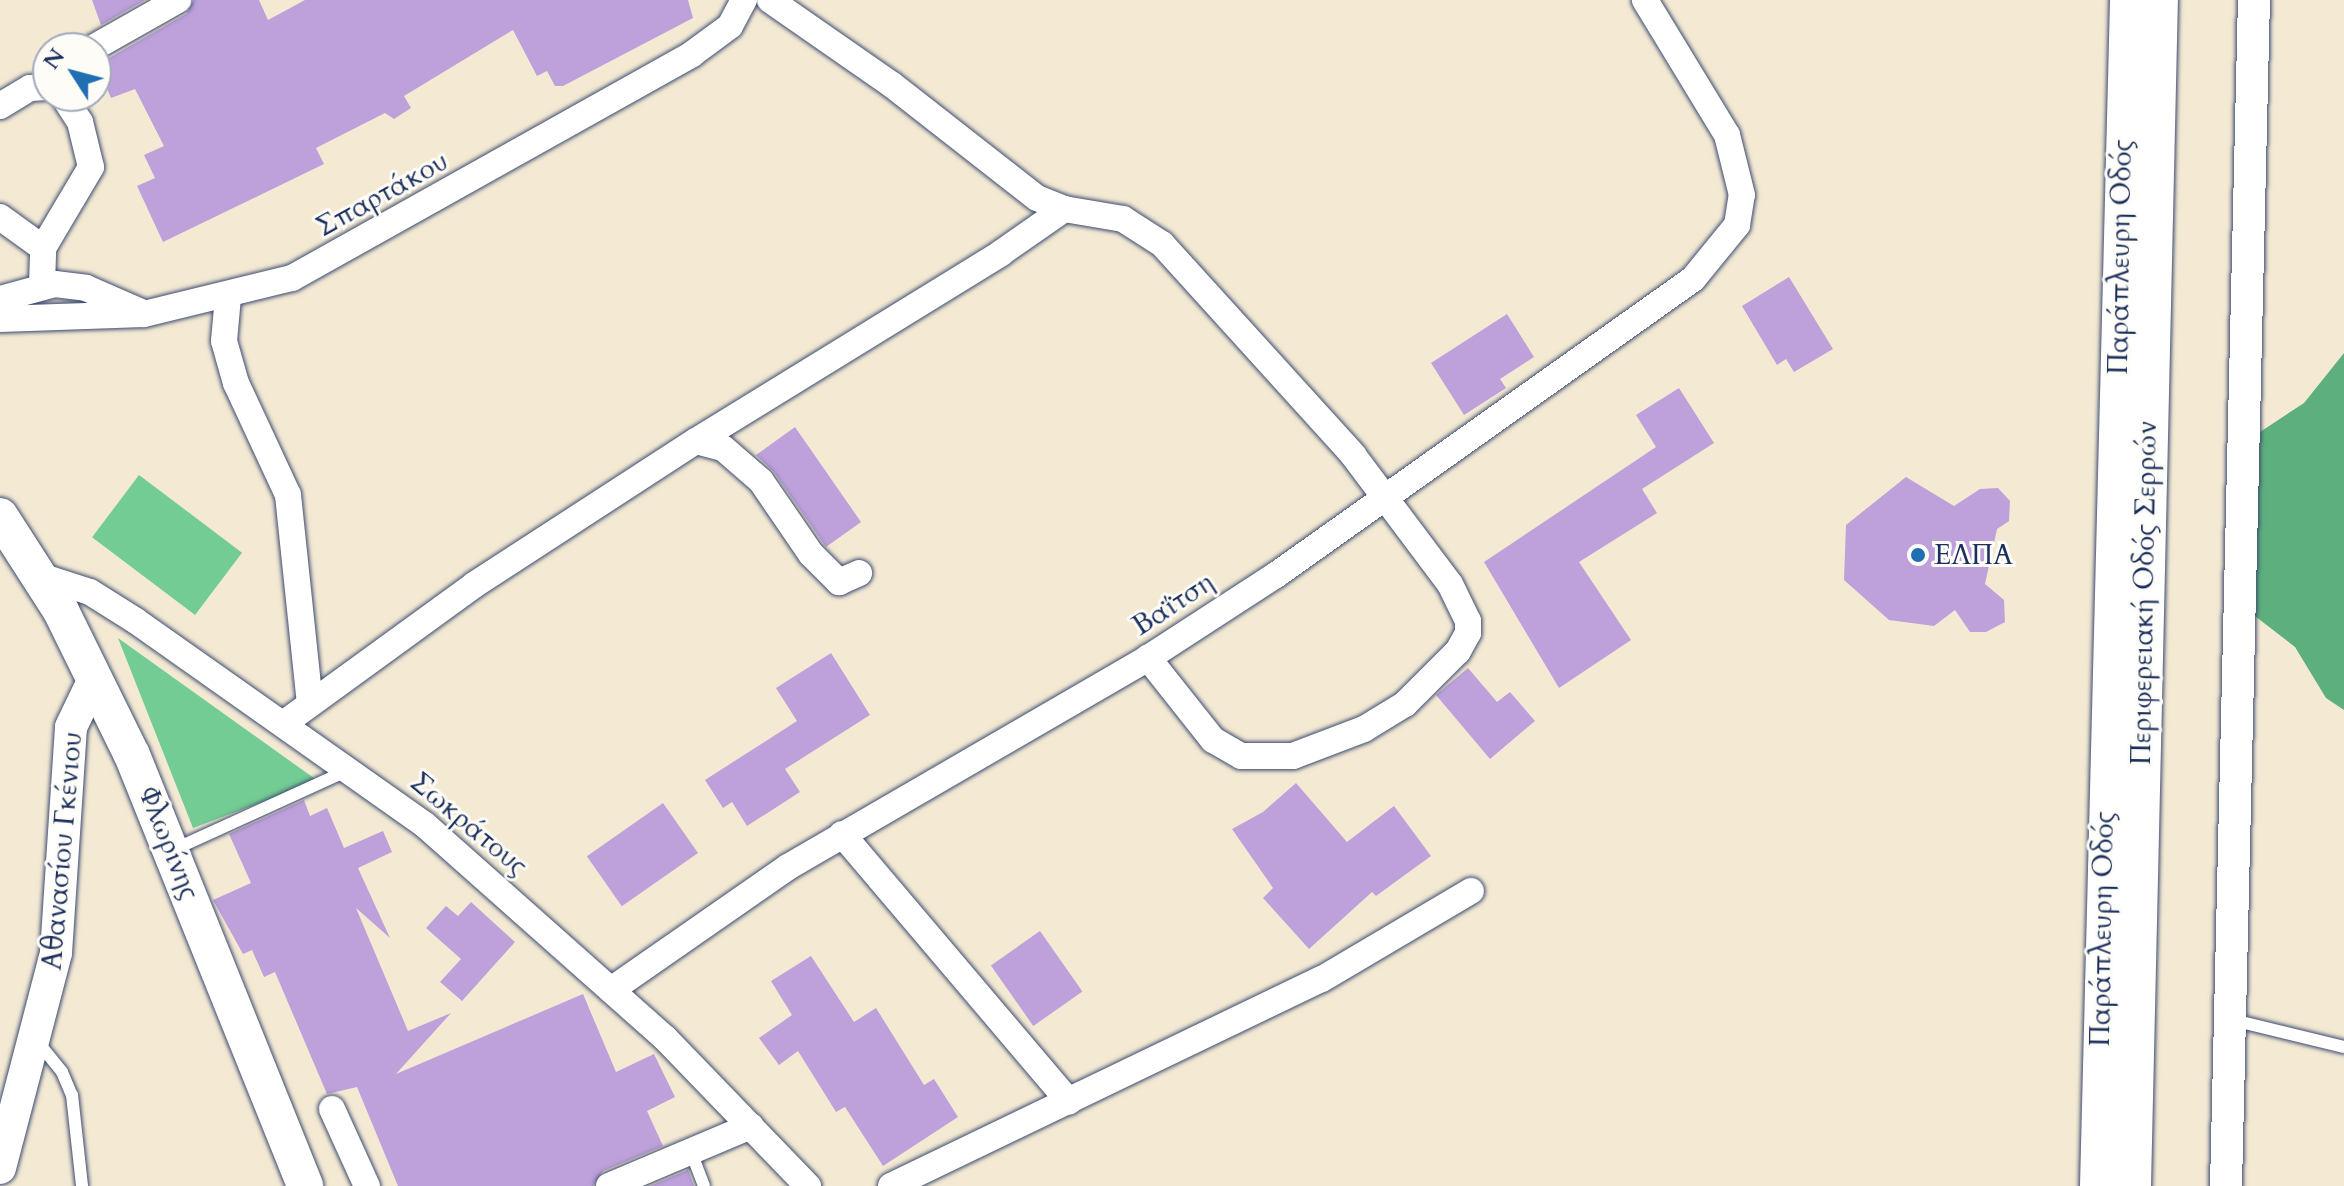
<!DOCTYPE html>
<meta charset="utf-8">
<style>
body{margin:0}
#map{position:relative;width:2344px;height:1186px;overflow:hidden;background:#f4ead4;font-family:Cardo,serif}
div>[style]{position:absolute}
.green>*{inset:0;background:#72cc93;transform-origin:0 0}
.forest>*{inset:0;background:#5db07d}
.building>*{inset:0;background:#bea0db;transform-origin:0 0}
.roads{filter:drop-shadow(0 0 2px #3c4b70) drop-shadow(0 0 2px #3c4b70)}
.service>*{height:12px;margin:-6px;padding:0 6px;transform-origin:6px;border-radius:6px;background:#fff}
.minor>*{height:26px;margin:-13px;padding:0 13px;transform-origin:13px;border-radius:13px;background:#fff}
.tertiary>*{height:32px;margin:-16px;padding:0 16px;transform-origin:16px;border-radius:16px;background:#fff}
.secondary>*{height:36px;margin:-18px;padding:0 18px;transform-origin:18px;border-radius:18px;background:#fff}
.primary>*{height:40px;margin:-20px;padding:0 20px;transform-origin:20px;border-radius:20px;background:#fff}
.dots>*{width:22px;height:22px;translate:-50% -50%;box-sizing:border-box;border:4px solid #fdfcf7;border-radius:50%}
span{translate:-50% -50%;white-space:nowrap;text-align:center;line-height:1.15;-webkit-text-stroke:6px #fdfcf7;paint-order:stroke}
.street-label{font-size:28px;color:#1b2f5e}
.poi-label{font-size:28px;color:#1b2f5e}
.left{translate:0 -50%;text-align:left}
.north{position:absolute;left:32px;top:32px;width:80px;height:80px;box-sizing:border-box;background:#fdfcf7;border:2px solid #a3aaba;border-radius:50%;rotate:306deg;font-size:22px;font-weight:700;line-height:32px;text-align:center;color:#1b2f5e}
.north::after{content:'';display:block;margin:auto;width:28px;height:36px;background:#1f6fb2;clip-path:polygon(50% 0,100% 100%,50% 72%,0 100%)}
</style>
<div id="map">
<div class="green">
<div style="left:139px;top:475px;width:129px;height:78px;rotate:37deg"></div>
<div style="clip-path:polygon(118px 638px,318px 781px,193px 828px)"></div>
</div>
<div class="forest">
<div style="clip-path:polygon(2344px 353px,2344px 710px,2326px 698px,2295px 647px,2251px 613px,2257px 434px,2304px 403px)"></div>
</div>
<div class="building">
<div style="clip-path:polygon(92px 0,145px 0,101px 25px)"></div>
<div style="clip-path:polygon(194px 0,259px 0,268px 20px,305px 0,688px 0,693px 18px,563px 86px,555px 86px,547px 71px,537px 76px,513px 30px,404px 96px,411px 108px,394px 119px,385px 113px,316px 148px,324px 164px,163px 242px,137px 186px,155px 178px,144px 155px,164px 146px,135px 89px,111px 98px,97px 65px,186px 14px)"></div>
<div style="clip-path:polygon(1789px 277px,1833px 349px,1794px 372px,1786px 359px,1777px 365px,1742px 306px)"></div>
<div style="clip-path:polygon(1507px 314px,1534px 357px,1500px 379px,1506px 388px,1464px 415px,1431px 363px)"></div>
<div style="clip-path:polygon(1679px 388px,1714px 443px,1642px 489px,1657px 513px,1579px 562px,1631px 640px,1559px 688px,1484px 562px,1656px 447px,1636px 415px)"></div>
<div style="clip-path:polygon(795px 427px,861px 522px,826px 547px,774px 472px,756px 455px)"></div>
<div style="clip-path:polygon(1906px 477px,1954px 506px,1980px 489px,1998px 488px,2010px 501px,2009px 521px,1997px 529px,1985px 584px,2004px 600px,2005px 622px,1986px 632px,1970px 632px,1955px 610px,1934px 626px,1889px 620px,1844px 580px,1846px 525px)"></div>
<div style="clip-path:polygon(831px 653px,870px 715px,785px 769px,800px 792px,747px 826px,732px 802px,723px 808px,705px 780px,797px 721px,776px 688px)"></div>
<div style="clip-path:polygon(1468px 668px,1497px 702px,1510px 692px,1535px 721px,1490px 759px,1436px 695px)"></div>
<div style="clip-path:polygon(1296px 783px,1347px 842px,1394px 806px,1431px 856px,1376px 896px,1372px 892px,1309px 949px,1263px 898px,1273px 888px,1232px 829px,1263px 812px)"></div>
<div style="clip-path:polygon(304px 800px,310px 816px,327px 808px,344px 848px,383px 831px,392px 852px,358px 868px,390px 938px,356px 908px,408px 1031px,451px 1013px,396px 1074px,583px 994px,616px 1072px,654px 1054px,675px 1097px,647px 1111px,663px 1146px,603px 1171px,593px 1186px,398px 1186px,357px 1087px,327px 1094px,275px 972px,264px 977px,252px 950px,243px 954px,213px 900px,251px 883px,229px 834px)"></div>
<div style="left:663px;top:803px;width:61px;height:93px;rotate:55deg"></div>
<div style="clip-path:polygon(471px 902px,515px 942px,462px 1001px,440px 982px,461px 959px,426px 928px,446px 906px,458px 916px)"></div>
<div style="left:1040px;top:931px;width:74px;height:60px;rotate:55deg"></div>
<div style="clip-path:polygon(811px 956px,854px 1022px,876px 1008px,924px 1085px,934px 1079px,958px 1117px,883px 1166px,845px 1107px,836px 1112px,798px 1051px,779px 1065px,759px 1038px,792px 1015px,771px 981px)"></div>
<div style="clip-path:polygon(688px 1170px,694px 1186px,650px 1186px)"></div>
</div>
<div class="roads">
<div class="service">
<div style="left:175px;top:849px;width:190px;rotate:-24.5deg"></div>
<div style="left:2233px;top:1020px;width:114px;rotate:13.7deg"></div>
<div style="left:37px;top:1041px;width:40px;rotate:51deg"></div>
<div style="left:62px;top:1072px;width:25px;rotate:67deg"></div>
<div style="left:72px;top:1095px;width:92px;rotate:83.7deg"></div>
<div style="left:691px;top:1152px;width:36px;rotate:69deg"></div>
</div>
<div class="minor">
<div style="left:770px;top:0;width:147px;rotate:34.8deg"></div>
<div style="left:891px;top:84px;width:185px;rotate:38deg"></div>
<div style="left:1037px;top:198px;width:29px;rotate:22deg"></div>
<div style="left:1064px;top:209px;width:60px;rotate:9.6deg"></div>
<div style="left:1123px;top:219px;width:46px;rotate:32.7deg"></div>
<div style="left:1162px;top:244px;width:285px;rotate:47.8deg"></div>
<div style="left:1353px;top:455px;width:161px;rotate:53.1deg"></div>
<div style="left:1450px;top:584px;width:41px;rotate:64.1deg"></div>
<div style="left:1468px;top:621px;width:12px;rotate:90deg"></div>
<div style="left:1468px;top:633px;width:21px;rotate:119deg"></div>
<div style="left:1458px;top:651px;width:75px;rotate:135deg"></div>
<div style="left:1405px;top:704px;width:48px;rotate:148.6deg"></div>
<div style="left:1364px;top:729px;width:76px;rotate:159.2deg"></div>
<div style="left:1293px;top:756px;width:52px;rotate:180deg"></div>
<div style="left:1241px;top:756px;width:32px;rotate:-150deg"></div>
<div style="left:1213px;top:740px;width:105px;rotate:-128.4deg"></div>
<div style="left:93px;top:48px;width:98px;rotate:-29.5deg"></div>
<div style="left:0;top:106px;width:35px;rotate:-31deg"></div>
<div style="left:30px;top:88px;width:18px;rotate:-3deg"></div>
<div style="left:0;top:217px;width:53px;rotate:35.8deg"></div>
<div style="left:42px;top:284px;width:36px;rotate:-88deg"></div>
<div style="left:43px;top:248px;width:94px;rotate:-59.3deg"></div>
<div style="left:91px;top:167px;width:46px;rotate:-103.7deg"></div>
<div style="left:80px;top:122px;width:31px;rotate:-123deg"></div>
<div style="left:228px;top:297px;width:44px;rotate:95.2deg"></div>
<div style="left:224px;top:341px;width:44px;rotate:74.1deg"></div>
<div style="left:236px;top:383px;width:123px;rotate:65.1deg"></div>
<div style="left:288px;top:495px;width:209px;rotate:84deg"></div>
<div style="left:0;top:299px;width:57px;rotate:-15.3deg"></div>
<div style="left:55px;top:284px;width:31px;rotate:7deg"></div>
<div style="left:86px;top:288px;width:60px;rotate:23.6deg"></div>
<div style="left:0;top:319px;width:144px;rotate:-2deg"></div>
<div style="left:144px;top:314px;width:152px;rotate:-13.7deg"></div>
<div style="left:292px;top:278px;width:458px;rotate:-29.2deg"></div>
<div style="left:692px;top:54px;width:47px;rotate:-36.4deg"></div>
<div style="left:730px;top:26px;width:30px;rotate:-62deg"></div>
<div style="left:696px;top:441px;width:358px;rotate:-31.6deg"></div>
<div style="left:1001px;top:253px;width:77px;rotate:-34.9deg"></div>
<div style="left:40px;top:576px;width:52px;rotate:17.7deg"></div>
<div style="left:90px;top:592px;width:54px;rotate:32.2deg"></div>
<div style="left:136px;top:621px;width:354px;rotate:35.2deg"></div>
<div style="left:425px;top:825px;width:321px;rotate:41.6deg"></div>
<div style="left:665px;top:1038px;width:206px;rotate:46deg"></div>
<div style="left:283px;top:724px;width:236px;rotate:-36deg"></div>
<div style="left:474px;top:585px;width:265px;rotate:-33deg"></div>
<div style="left:696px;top:441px;width:28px;rotate:15deg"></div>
<div style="left:723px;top:448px;width:50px;rotate:41deg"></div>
<div style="left:761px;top:481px;width:88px;rotate:55.6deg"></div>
<div style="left:811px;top:554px;width:40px;rotate:45deg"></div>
<div style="left:839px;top:582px;width:22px;rotate:-24deg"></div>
<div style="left:842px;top:834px;width:351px;rotate:49.7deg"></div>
<div style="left:611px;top:990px;width:216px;rotate:-34.8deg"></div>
<div style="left:788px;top:867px;width:416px;rotate:-30.1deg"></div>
<div style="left:1148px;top:658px;width:153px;rotate:-33deg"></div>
<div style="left:1276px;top:575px;width:511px;rotate:-35.37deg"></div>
<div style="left:1693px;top:279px;width:70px;rotate:-50.8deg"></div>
<div style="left:1737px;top:225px;width:30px;rotate:-81deg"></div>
<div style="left:1742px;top:195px;width:62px;rotate:-104deg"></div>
<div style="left:1727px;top:135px;width:158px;rotate:-121.3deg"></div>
<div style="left:332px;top:1109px;width:85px;rotate:65.6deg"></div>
<div style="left:609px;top:1186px;width:154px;rotate:-22.9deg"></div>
<div style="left:891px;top:1186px;width:478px;rotate:-25.7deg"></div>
<div style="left:1322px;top:979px;width:173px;rotate:-30.6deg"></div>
</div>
<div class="tertiary">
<div style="left:0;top:1168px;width:222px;rotate:-75.4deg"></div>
<div style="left:56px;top:953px;width:226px;rotate:-86.2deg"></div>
<div style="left:71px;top:727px;width:55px;rotate:-64.4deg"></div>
<div style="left:2096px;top:1186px;width:1186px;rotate:-88.55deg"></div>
<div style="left:2226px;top:1186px;width:1186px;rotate:-88.65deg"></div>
</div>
<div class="secondary">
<div style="left:0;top:516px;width:113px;rotate:57.3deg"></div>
<div style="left:61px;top:611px;width:161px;rotate:63.8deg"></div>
<div style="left:132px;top:755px;width:464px;rotate:68.1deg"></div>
</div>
<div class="primary">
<div style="left:2131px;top:1186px;width:1186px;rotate:-88.7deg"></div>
</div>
</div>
<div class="dots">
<div style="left:1918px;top:555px;background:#1f6fb2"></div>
</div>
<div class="street-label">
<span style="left:382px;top:194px;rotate:-29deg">Σπαρτάκου</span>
<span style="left:2120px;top:257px;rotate:-89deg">Παράπλευρη Οδός</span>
<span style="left:2144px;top:593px;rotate:-89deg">Περιφερειακή Οδός Σερρών</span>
<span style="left:1173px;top:604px;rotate:-33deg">Βαΐτση</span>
<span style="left:469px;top:824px;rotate:40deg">Σωκράτους</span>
<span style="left:169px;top:843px;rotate:68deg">Φλωρίνης</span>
<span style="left:62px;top:851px;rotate:-85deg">Αθανασίου Γκένιου</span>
<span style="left:2102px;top:929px;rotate:-89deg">Παράπλευρη Οδός</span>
</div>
<div class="poi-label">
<span class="left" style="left:1934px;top:555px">ΕΛΠΑ</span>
</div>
<div class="north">N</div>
</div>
